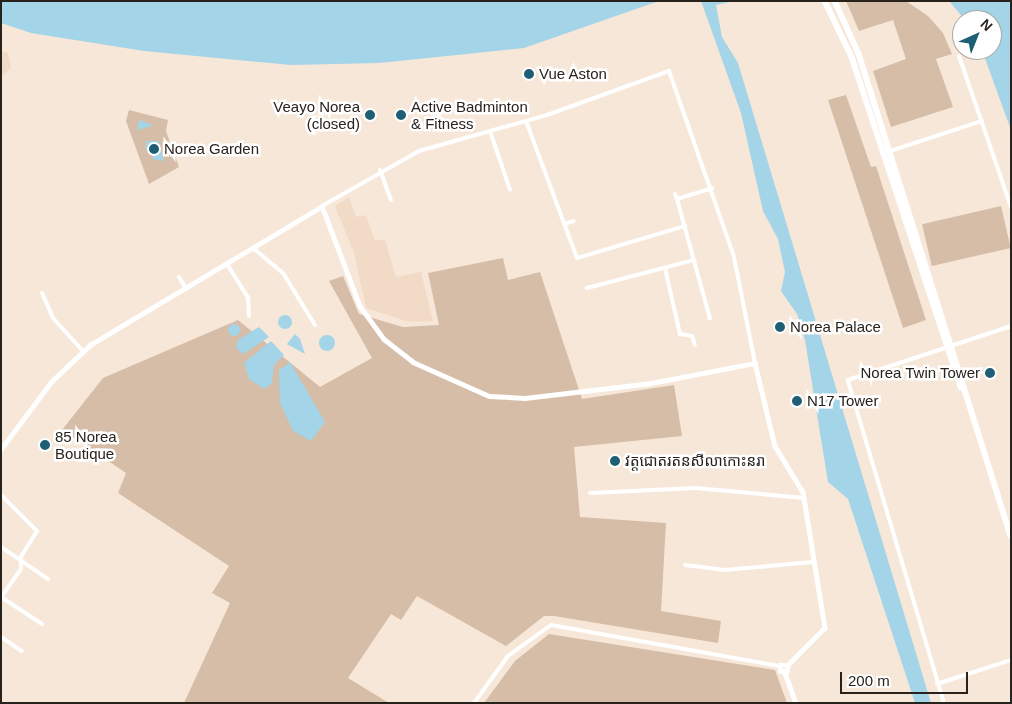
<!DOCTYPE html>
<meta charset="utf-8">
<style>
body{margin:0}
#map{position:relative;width:1012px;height:704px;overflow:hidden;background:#f7e7d8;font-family:Arial,"Noto Sans Khmer",sans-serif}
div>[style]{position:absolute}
.built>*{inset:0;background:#f1dbc7}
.green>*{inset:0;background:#d6bda7;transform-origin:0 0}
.water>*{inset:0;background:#a3d4e8}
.round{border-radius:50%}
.minor>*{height:4px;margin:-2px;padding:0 2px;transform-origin:2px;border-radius:2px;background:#fff}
.tertiary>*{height:4.5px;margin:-2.25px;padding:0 2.25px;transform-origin:2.25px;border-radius:2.25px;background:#fff}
.primary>*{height:5.5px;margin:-2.75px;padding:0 2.75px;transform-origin:2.75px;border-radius:2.75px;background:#fff}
.dots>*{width:14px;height:14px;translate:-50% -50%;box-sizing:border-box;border:2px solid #fff;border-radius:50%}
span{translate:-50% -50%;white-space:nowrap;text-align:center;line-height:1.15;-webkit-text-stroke:5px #fff;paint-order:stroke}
.poi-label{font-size:15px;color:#28221d}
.left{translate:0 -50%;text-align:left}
.right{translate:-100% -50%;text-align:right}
.frame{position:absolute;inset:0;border:2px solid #28221d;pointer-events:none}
.north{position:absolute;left:952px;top:10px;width:50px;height:50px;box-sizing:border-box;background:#fff;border:1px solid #a9a7a5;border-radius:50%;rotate:44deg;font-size:14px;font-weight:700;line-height:20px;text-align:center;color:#28221d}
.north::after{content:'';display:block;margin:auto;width:18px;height:22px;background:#1f5f75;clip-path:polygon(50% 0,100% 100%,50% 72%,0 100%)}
.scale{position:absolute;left:840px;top:672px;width:128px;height:22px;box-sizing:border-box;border:2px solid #28221d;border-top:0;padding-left:6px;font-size:15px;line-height:18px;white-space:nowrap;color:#28221d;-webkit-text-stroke:4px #fff;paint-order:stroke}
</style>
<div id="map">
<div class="built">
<div style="clip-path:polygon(1px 51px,8px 53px,11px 67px,1px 78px)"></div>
<div style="clip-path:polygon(349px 197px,356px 217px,366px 215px,375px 241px,385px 239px,396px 277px,421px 272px,433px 321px,409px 322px,366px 308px,354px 253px,335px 206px)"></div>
</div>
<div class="green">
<div style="clip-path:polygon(846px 1px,906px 1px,928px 16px,943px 33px,952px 54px,936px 59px,953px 107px,891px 127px,873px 71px,906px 59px,893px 20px,859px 31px)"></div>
<div style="clip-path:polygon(846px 95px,871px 167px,876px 166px,926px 320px,903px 328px,828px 100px)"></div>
<div style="clip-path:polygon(129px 110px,168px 120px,166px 131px,179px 167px,149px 184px,126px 121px)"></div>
<div style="left:1001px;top:206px;width:43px;height:81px;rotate:77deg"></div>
<div style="clip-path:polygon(503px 258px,508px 280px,540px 272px,582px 399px,674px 385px,682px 436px,574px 447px,580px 517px,666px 523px,661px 611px,721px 621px,718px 643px,554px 616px,544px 616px,506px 646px,417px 596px,401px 620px,391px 614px,348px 678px,389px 703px,184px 703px,230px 603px,212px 593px,229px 566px,118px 493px,126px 473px,62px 430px,103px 378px,238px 320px,320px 387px,372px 358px,329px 281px,343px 276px,359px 314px,403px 327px,439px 325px,428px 273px)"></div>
<div style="clip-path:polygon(549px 634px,775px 670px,787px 703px,484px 703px,515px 661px)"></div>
</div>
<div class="water">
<div style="clip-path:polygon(1px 1px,659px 1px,524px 48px,379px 63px,291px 65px,144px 51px,31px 33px,1px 23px)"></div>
<div style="clip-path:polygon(701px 1px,734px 1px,716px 5px,722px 37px,738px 63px,931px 703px,915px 703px,848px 499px,828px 482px,805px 340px,797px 314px,781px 291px,785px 272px,778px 239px,763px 211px,741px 113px)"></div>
<div style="clip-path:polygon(949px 1px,1011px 1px,1011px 130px,982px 50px,992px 50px,992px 20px,965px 20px)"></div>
<div style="clip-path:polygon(139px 120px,151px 124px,152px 126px,137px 130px)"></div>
<div style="clip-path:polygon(146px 141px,158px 141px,164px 161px,152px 159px,155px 147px,146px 150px)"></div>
<div class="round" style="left:278px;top:315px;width:14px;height:14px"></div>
<div class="round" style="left:228px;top:324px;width:12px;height:12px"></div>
<div style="clip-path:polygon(259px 327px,269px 337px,243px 354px,236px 348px,238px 340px)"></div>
<div style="clip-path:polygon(295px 334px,300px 339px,305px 354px,287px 344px)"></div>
<div class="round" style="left:319px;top:335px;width:16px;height:16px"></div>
<div style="clip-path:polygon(271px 341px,284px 355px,274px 365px,272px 383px,264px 389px,249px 379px,244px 363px)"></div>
<div style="clip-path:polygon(290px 362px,325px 422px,311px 441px,293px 431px,280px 403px,279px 370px)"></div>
</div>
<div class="minor">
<div style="left:959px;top:56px;width:160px;rotate:71deg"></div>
<div style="left:526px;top:121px;width:146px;rotate:69.6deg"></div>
<div style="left:577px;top:258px;width:113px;rotate:-16.5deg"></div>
<div style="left:490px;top:131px;width:62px;rotate:71.3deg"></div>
<div style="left:890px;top:151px;width:97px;rotate:-18.1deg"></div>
<div style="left:380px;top:170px;width:32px;rotate:70deg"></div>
<div style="left:675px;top:194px;width:5px;rotate:68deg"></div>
<div style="left:677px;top:199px;width:37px;rotate:-17deg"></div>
<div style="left:677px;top:199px;width:124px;rotate:74.6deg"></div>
<div style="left:322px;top:206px;width:112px;rotate:-29.6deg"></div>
<div style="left:419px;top:151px;width:133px;rotate:-15.7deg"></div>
<div style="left:547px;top:115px;width:130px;rotate:-19.8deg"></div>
<div style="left:669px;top:71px;width:197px;rotate:70.7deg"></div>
<div style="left:734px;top:257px;width:108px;rotate:78.8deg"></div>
<div style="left:564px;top:224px;width:10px;rotate:-17deg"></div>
<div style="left:253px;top:248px;width:39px;rotate:40deg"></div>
<div style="left:283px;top:273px;width:61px;rotate:58.4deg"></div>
<div style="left:227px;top:264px;width:39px;rotate:58deg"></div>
<div style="left:248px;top:297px;width:19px;rotate:87deg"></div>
<div style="left:665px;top:268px;width:68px;rotate:77.2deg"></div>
<div style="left:680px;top:334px;width:12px;rotate:9deg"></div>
<div style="left:692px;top:336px;width:9px;rotate:72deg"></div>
<div style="left:179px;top:277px;width:14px;rotate:60deg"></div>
<div style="left:587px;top:288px;width:111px;rotate:-14.7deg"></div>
<div style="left:42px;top:293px;width:27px;rotate:66deg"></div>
<div style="left:53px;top:318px;width:45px;rotate:47.7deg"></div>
<div style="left:590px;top:493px;width:106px;rotate:-2.7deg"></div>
<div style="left:696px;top:488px;width:108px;rotate:5.3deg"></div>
<div style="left:1px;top:495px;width:51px;rotate:45deg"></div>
<div style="left:37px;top:531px;width:31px;rotate:122deg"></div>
<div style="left:21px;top:557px;width:12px;rotate:90deg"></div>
<div style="left:21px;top:569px;width:35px;rotate:125deg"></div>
<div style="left:1px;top:547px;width:57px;rotate:34.2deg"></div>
<div style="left:685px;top:565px;width:40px;rotate:7.1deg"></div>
<div style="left:725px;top:570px;width:88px;rotate:-5.2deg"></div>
<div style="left:1px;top:597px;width:49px;rotate:33.4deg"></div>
<div style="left:1px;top:637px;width:25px;rotate:34deg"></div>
<div style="left:937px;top:684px;width:78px;rotate:-18deg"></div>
<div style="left:474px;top:703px;width:58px;rotate:-54.1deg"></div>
<div style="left:508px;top:656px;width:53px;rotate:-35.8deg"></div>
<div style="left:551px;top:625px;width:232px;rotate:10.2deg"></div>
<div style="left:944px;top:703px;width:337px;rotate:-106.6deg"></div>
<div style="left:848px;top:380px;width:172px;rotate:-18.3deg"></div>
</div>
<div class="tertiary">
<div style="left:1px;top:449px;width:84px;rotate:-53.3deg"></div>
<div style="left:51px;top:382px;width:54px;rotate:-43.5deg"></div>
<div style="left:90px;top:345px;width:270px;rotate:-30.9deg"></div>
<div style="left:322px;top:206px;width:107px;rotate:69.2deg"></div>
<div style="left:360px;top:306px;width:41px;rotate:54deg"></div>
<div style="left:384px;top:339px;width:37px;rotate:38deg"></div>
<div style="left:413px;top:362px;width:83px;rotate:24.1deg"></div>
<div style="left:489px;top:396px;width:36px;rotate:3deg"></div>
<div style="left:525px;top:398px;width:127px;rotate:-6.8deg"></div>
<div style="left:651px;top:383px;width:106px;rotate:-10.9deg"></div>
<div style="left:755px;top:363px;width:85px;rotate:76.5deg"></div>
<div style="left:775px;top:446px;width:54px;rotate:58.7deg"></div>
<div style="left:803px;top:492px;width:138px;rotate:80.8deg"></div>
<div style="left:825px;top:628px;width:52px;rotate:135deg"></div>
<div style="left:788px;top:665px;width:7px;rotate:98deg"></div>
<div style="left:787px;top:672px;width:7px;rotate:-172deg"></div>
<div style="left:780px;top:671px;width:6px;rotate:-90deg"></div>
<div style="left:780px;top:665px;width:8px"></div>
<div style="left:785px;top:673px;width:32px;rotate:70deg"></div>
</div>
<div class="primary">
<div style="left:825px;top:1px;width:62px;rotate:64.3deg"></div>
<div style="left:852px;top:57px;width:348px;rotate:71.7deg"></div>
<div style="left:835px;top:1px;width:58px;rotate:65.6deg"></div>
<div style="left:859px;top:54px;width:505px;rotate:72.5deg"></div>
</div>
<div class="dots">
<div style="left:529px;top:74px;background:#1f5f75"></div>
<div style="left:370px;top:115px;background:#1f5f75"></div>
<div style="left:401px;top:115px;background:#1f5f75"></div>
<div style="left:154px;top:149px;background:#1f5f75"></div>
<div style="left:780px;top:327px;background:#1f5f75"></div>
<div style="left:990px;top:373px;background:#1f5f75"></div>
<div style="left:797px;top:401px;background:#1f5f75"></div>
<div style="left:45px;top:445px;background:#1f5f75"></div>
<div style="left:615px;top:461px;background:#1f5f75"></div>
</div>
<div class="poi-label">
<span class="left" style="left:539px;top:74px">Vue Aston</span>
<span class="right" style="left:360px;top:115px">Veayo Norea<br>(closed)</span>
<span class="left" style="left:411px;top:115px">Active Badminton<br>&amp; Fitness</span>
<span class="left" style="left:164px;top:149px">Norea Garden</span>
<span class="left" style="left:790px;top:327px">Norea Palace</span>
<span class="right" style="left:980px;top:373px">Norea Twin Tower</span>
<span class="left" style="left:807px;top:401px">N17 Tower</span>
<span class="left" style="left:55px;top:445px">85 Norea<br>Boutique</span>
<span class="left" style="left:625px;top:461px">វត្តជោតរតនសីលាកោះនរា</span>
</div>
<div class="frame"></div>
<div class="north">N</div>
<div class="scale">200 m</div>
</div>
